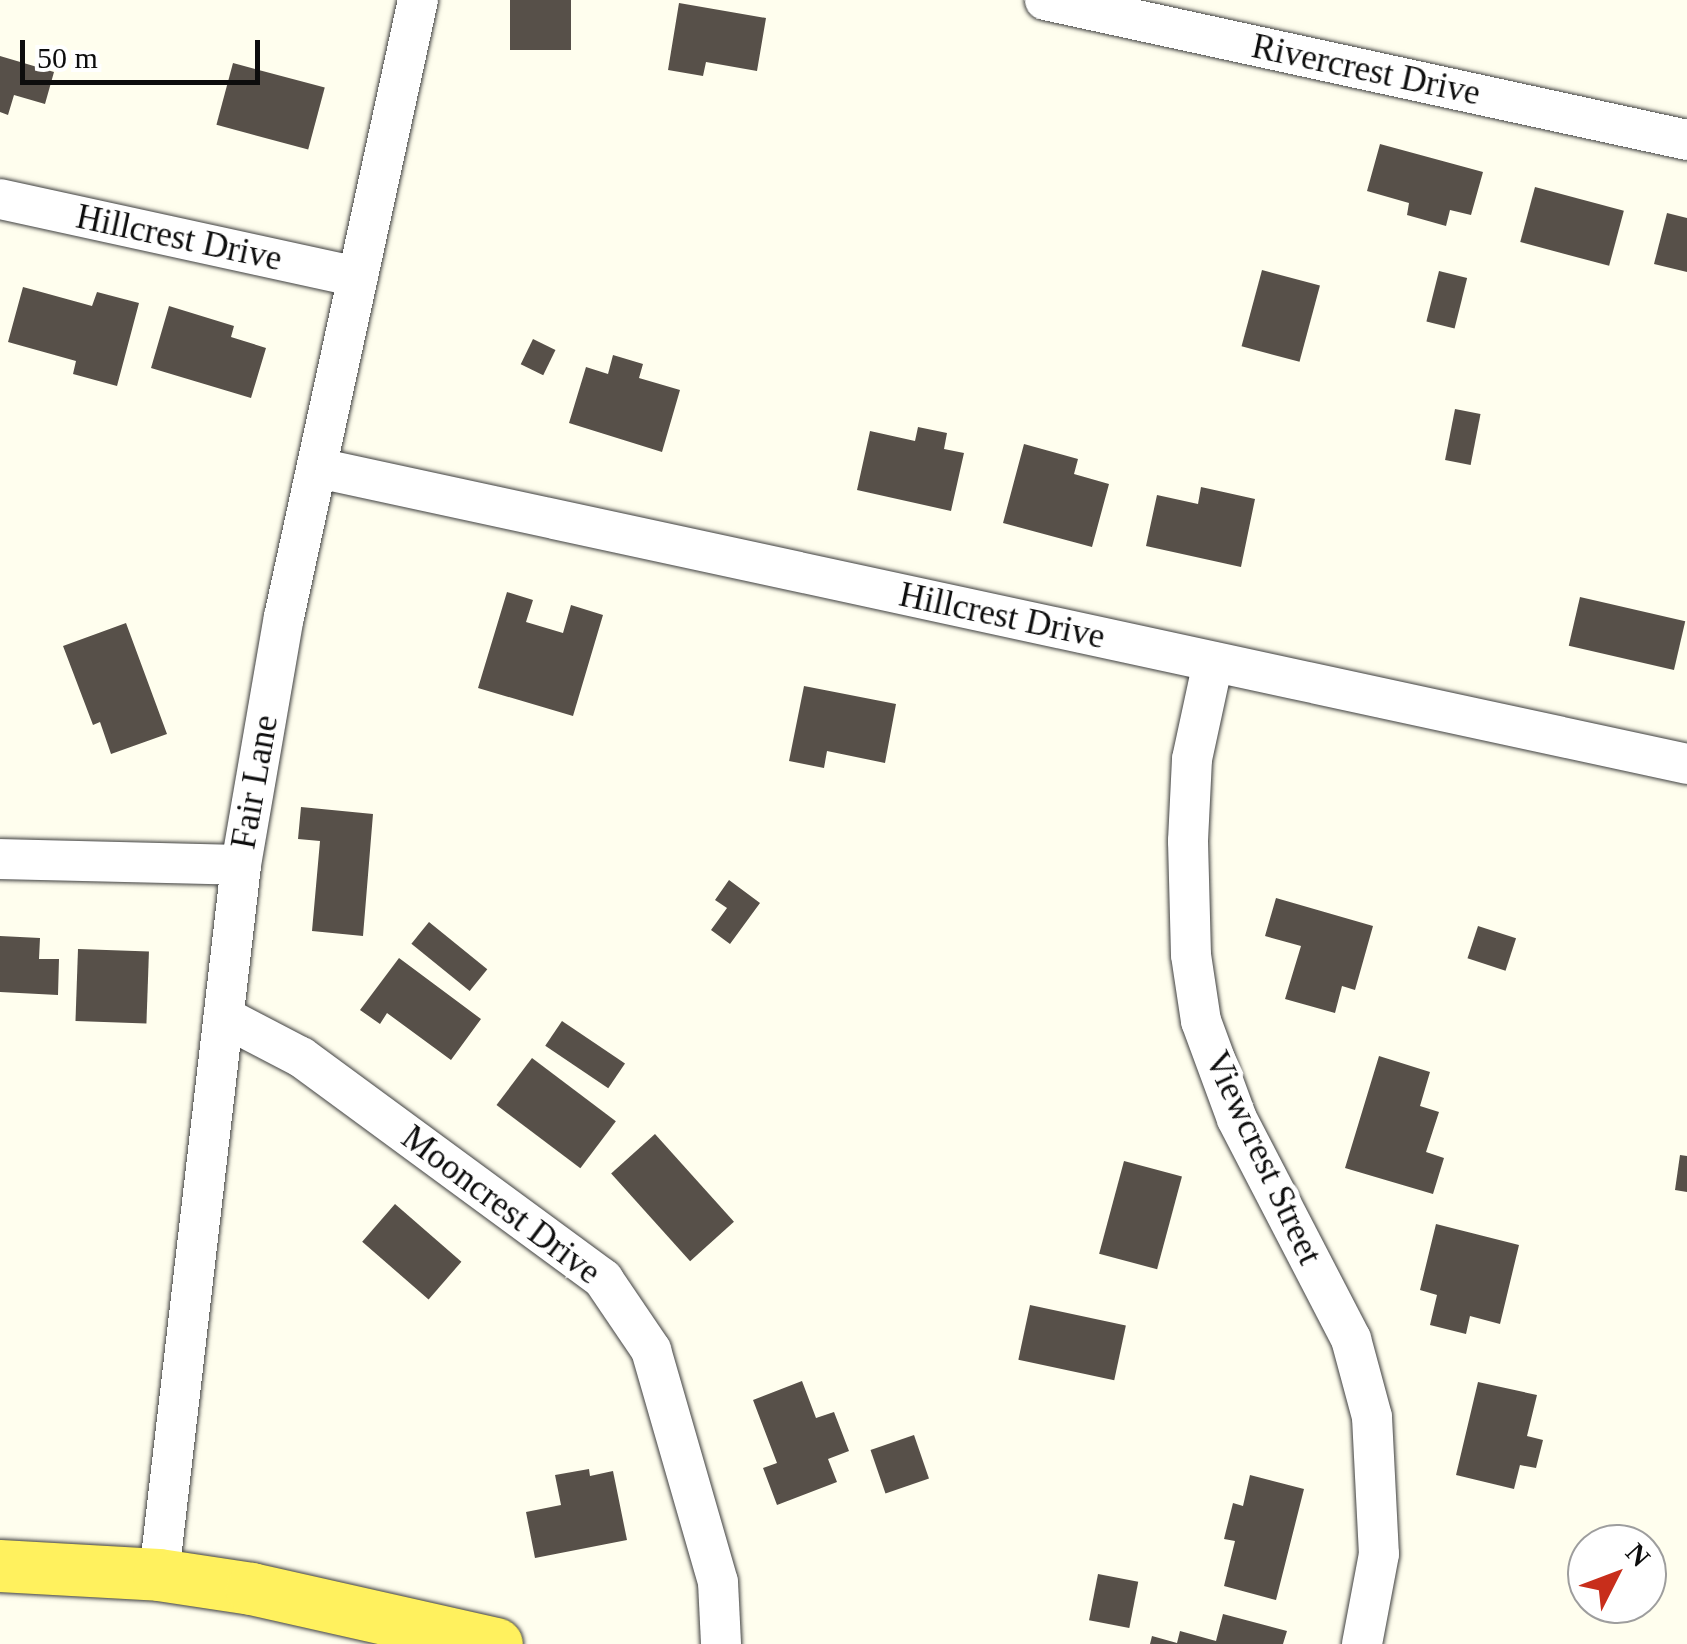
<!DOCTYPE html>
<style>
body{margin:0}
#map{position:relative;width:1687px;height:1644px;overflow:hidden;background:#fffeee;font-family:"Times New Roman",serif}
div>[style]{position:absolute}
.building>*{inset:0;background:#575049;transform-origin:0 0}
.roads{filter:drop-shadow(0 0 2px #404040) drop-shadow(0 0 2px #404040)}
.minor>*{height:40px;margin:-20px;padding:0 20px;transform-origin:20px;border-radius:20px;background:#fff}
.major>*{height:52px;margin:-26px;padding:0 26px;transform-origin:26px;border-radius:26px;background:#fff15e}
span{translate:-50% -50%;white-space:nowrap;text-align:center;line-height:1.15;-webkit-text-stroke:10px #fff;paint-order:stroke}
.street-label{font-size:35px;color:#0d0d0d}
.north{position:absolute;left:1567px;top:1524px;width:100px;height:100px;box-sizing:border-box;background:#fff;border:2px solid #9e9e9e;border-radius:50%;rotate:48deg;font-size:28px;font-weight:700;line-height:40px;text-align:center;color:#0d0d0d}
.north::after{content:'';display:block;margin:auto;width:35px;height:45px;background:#c82e1b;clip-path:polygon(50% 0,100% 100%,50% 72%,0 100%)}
.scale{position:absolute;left:20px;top:40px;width:240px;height:45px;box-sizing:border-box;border:5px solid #0d0d0d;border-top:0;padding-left:12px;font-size:30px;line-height:35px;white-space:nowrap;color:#0d0d0d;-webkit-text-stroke:8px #fff;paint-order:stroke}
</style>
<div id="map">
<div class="building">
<div style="left:510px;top:0;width:61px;height:50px"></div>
<div style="clip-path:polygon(679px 3px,766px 18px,757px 71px,706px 62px,703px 76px,668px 70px)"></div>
<div style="clip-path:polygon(0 56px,54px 72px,45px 104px,14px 95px,8px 115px,0 112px)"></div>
<div style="left:233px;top:63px;width:95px;height:64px;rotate:15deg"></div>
<div style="clip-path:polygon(1380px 144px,1483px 172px,1471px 215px,1450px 210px,1446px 226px,1407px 215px,1409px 203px,1367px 191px)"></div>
<div style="left:1535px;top:187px;width:92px;height:57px;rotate:15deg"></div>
<div style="clip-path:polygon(1667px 213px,1687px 218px,1687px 272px,1654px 264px)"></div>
<div style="left:1262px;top:270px;width:60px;height:79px;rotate:15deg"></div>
<div style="left:1439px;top:271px;width:29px;height:52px;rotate:14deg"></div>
<div style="clip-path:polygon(23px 287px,92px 306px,97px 292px,139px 303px,117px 386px,73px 374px,76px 361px,8px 342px)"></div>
<div style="clip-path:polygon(169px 306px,234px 326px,231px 337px,266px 348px,251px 398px,151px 368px)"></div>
<div style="left:533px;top:339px;width:25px;height:28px;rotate:26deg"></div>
<div style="clip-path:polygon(613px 355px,643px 364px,639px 378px,680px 390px,662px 452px,569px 423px,586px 367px,608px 374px)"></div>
<div style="left:1455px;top:409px;width:26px;height:52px;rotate:11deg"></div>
<div style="clip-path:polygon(918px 427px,947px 433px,944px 449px,964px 453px,951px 511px,857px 490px,870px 431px,915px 441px)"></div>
<div style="clip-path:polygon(1024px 444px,1078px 459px,1074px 474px,1109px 484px,1092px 547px,1003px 523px)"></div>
<div style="clip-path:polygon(1201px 487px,1255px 499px,1241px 567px,1146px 546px,1157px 495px,1198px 504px)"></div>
<div style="clip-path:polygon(507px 592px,533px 600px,526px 622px,563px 633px,571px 605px,603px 615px,573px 716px,478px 688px)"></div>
<div style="left:1580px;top:597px;width:108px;height:50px;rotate:13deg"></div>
<div style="clip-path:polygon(126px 623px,167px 734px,111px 754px,100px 722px,93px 725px,63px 646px)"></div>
<div style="clip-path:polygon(804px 686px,896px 704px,885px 763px,827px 751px,824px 768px,789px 761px)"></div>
<div style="clip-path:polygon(301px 807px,373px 814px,363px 936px,312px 931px,320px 841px,298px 839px)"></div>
<div style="clip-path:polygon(729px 880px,760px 903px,730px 944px,711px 930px,727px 908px,715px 900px)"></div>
<div style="clip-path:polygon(1276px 898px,1373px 926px,1355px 990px,1342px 986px,1335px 1013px,1285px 999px,1301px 946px,1265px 936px)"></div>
<div style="left:429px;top:922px;width:75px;height:28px;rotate:39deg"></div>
<div style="left:1478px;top:926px;width:40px;height:34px;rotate:18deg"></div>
<div style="clip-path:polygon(0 936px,40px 938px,39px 959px,59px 959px,58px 995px,0 992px)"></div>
<div style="left:78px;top:949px;width:71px;height:72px;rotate:2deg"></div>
<div style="clip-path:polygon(399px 958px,481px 1019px,451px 1060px,387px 1013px,380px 1024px,360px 1010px)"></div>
<div style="left:562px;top:1021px;width:76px;height:30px;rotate:34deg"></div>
<div style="clip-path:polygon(1379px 1056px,1430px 1072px,1420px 1106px,1439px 1112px,1426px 1152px,1444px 1158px,1433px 1194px,1345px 1168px)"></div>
<div style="left:532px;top:1058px;width:105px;height:59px;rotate:37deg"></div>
<div style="left:655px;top:1134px;width:118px;height:59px;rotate:48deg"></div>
<div style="clip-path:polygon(1680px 1155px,1687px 1156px,1687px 1192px,1675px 1190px)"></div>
<div style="left:1124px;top:1161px;width:60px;height:96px;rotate:15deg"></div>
<div style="left:395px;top:1204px;width:88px;height:50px;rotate:41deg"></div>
<div style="clip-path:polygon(1436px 1224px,1519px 1245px,1500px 1324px,1470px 1316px,1466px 1334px,1430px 1325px,1437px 1295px,1420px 1290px)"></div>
<div style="left:1030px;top:1305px;width:98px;height:56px;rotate:12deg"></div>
<div style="clip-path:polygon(802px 1381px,816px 1418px,834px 1412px,849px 1451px,828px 1459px,837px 1482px,777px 1505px,763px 1468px,777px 1463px,753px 1400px)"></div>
<div style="clip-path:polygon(1478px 1382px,1537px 1395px,1527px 1436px,1543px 1440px,1536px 1468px,1520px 1465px,1514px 1489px,1456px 1475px)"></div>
<div style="left:914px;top:1435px;width:46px;height:46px;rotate:71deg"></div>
<div style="clip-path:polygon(589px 1469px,590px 1476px,613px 1471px,627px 1540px,535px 1558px,526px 1512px,561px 1505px,555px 1475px)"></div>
<div style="clip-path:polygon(1250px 1475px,1304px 1489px,1276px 1600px,1224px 1586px,1235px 1541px,1224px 1539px,1233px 1503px,1243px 1506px)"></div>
<div style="left:1098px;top:1574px;width:41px;height:47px;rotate:11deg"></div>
<div style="clip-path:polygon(1223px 1614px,1287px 1631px,1283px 1644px,1150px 1644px,1152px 1636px,1177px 1643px,1180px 1631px,1216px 1641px)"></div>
</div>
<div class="roads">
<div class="minor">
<div style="left:1045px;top:0;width:657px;rotate:12.3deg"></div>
<div style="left:0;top:199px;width:366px;rotate:12.3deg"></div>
<div style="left:318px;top:468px;width:1401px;rotate:12.2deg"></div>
<div style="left:1213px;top:662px;width:99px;rotate:102.2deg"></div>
<div style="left:1192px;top:759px;width:82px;rotate:92.8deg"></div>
<div style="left:1188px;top:841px;width:114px;rotate:88.5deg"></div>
<div style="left:1191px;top:955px;width:67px;rotate:81.4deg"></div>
<div style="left:1201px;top:1021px;width:104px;rotate:69.8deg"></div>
<div style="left:1237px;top:1119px;width:248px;rotate:62.6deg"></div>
<div style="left:1351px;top:1339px;width:81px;rotate:74.9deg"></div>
<div style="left:1372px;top:1417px;width:137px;rotate:87.1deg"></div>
<div style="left:1379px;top:1554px;width:92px;rotate:100.7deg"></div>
<div style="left:0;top:859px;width:241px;rotate:1.4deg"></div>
<div style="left:224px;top:1017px;width:87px;rotate:27.5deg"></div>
<div style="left:301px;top:1057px;width:375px;rotate:36.3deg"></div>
<div style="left:603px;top:1279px;width:86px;rotate:55.9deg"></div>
<div style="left:651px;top:1350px;width:241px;rotate:73.9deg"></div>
<div style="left:718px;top:1582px;width:62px;rotate:87.2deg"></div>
<div style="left:159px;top:1575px;width:715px;rotate:-83.41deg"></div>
<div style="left:241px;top:865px;width:252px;rotate:-80.2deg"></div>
<div style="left:284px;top:617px;width:631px;rotate:-77.75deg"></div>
</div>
<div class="major">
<div style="left:0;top:1566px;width:159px;rotate:3.2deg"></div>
<div style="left:159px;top:1575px;width:94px;rotate:8.6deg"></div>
<div style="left:252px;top:1589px;width:251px;rotate:12.7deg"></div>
</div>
</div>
<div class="street-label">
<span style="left:1366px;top:70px;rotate:12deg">Rivercrest Drive</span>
<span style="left:179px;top:238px;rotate:12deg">Hillcrest Drive</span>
<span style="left:1002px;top:616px;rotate:12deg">Hillcrest Drive</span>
<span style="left:255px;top:782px;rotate:-80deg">Fair Lane</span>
<span style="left:1263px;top:1158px;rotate:65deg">Viewcrest Street</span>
<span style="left:501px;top:1205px;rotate:37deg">Mooncrest Drive</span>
</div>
<div class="north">N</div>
<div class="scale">50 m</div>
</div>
